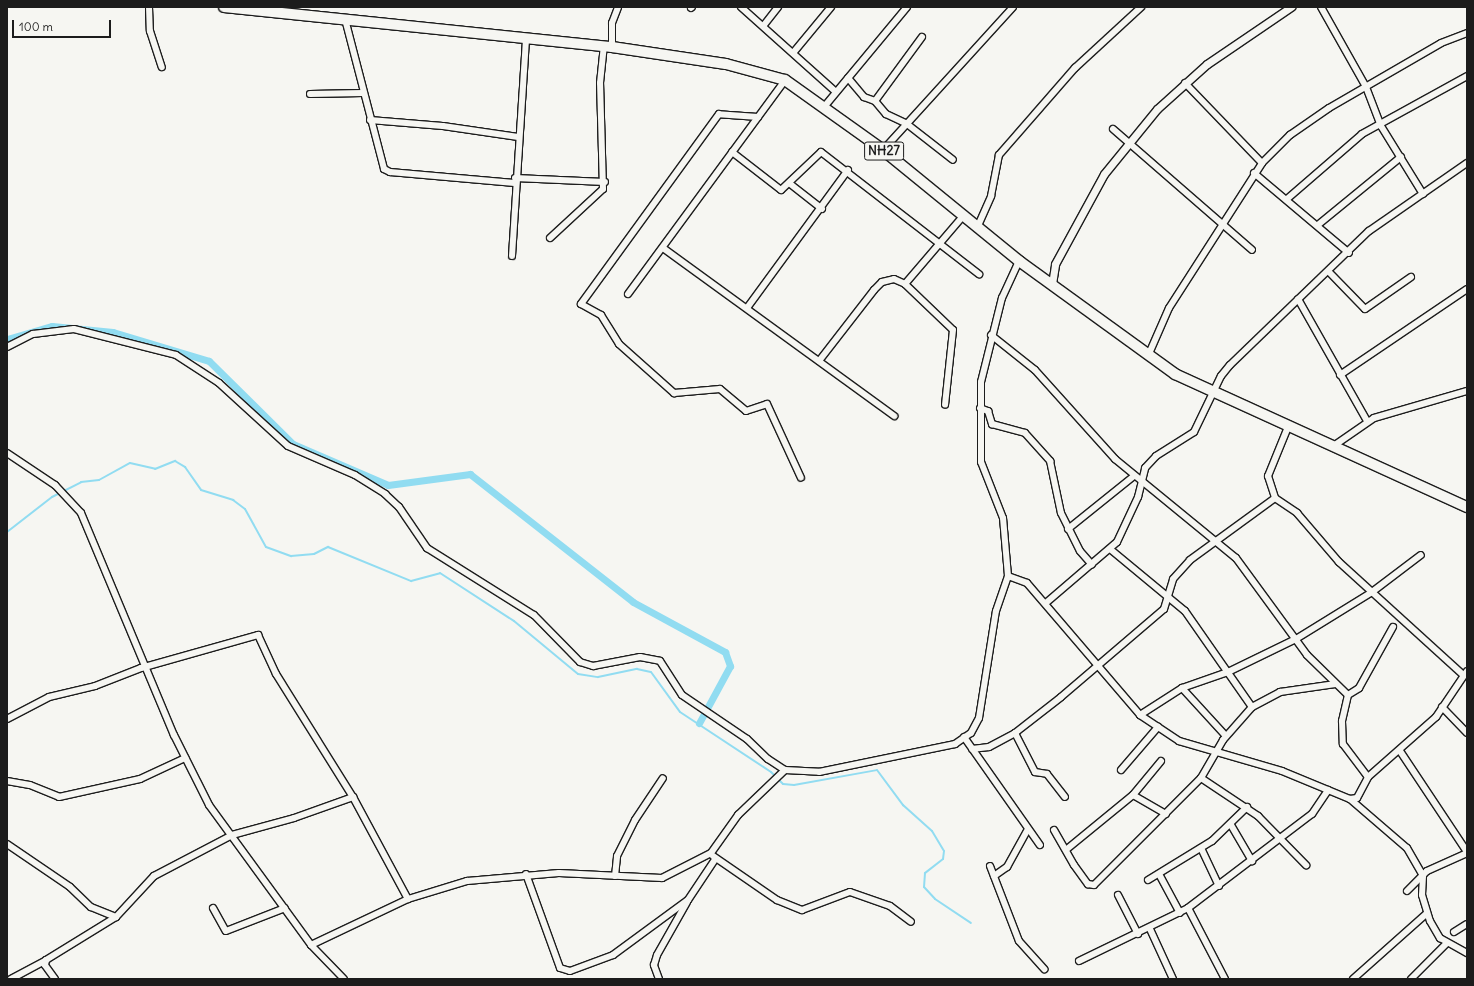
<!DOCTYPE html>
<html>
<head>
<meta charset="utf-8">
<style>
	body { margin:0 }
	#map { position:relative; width:1474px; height:986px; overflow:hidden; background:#f6f6f2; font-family:Delius,sans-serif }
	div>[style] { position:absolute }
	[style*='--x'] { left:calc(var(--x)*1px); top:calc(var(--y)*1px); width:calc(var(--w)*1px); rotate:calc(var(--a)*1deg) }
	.stream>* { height:2px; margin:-1px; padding:0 1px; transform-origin:1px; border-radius:1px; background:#91dcf1 }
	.canal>* { height:7px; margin:-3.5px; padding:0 3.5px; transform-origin:3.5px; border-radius:3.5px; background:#91dcf1 }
	.roads { filter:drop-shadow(1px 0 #1c1c1c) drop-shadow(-1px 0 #1c1c1c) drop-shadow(0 1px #1c1c1c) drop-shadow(0 -1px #1c1c1c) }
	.minor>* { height:6px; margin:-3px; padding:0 3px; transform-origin:3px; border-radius:3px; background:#f6f6f2 }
	.tertiary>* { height:7px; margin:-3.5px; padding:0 3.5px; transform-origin:3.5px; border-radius:3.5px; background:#f6f6f2 }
	.trunk>* { height:10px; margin:-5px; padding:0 5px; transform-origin:5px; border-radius:5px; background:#f6f6f2 }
	span { translate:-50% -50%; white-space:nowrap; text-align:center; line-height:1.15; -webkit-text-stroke:3px #f6f6f2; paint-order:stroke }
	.shield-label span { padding:1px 3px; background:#f6f6f2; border:1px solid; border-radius:3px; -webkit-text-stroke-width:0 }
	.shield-label { font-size:13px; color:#1c1c1c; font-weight:700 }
	.frame { position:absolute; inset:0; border:8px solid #1c1c1c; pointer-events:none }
	.scale { position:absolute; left:12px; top:20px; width:99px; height:18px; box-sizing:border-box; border:2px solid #1c1c1c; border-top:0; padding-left:5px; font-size:12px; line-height:14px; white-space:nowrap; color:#1c1c1c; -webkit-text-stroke:3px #f6f6f2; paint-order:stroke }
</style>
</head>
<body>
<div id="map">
	<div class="stream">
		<div style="--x:7;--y:532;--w:57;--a:-37.9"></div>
		<div style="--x:52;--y:497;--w:33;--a:-27"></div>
		<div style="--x:81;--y:482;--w:18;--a:-6"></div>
		<div style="--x:99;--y:480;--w:35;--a:-29"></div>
		<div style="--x:130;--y:463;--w:26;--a:13"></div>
		<div style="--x:155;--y:469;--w:22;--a:-22"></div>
		<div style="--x:175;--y:461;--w:12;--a:31"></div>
		<div style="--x:185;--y:467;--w:28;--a:55"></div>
		<div style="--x:201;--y:490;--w:34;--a:17"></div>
		<div style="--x:233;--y:500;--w:15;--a:37"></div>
		<div style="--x:245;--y:509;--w:43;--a:61.1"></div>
		<div style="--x:266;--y:547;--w:27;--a:20"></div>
		<div style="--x:291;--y:556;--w:23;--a:-5"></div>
		<div style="--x:314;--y:554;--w:16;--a:-27"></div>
		<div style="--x:328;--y:547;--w:90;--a:22.3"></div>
		<div style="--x:411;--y:581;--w:30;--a:-15"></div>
		<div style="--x:440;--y:573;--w:88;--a:33"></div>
		<div style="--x:514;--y:621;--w:83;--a:39.6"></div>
		<div style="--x:578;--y:674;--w:20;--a:9"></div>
		<div style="--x:598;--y:677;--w:40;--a:-12"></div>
		<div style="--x:637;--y:669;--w:14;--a:12"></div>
		<div style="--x:651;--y:672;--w:49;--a:54.1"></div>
		<div style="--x:680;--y:712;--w:109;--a:33.4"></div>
		<div style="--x:771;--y:772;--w:17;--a:45"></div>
		<div style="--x:783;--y:784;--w:11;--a:5"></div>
		<div style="--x:794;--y:785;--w:84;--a:-10.2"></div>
		<div style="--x:877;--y:770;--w:44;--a:53.4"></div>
		<div style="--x:903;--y:805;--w:39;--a:42"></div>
		<div style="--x:932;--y:831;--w:23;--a:59"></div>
		<div style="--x:944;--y:851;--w:8;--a:97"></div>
		<div style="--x:943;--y:859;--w:23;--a:142"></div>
		<div style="--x:925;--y:873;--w:14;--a:94"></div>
		<div style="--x:924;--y:887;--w:16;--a:47"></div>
		<div style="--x:935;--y:899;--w:43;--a:33.7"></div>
	</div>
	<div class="canal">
		<div style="--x:7;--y:339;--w:47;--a:-16.1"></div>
		<div style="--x:52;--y:326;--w:61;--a:5.6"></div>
		<div style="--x:113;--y:332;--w:100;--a:16.8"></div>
		<div style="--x:209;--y:361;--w:118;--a:44.7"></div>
		<div style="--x:293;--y:444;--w:103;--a:23.3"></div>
		<div style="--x:388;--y:485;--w:83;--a:-7.6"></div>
		<div style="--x:470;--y:474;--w:207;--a:38.1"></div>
		<div style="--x:633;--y:602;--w:105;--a:28.5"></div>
		<div style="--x:725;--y:652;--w:15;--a:70"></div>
		<div style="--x:730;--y:666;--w:65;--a:118.5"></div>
	</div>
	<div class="roads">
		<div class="minor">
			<div style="--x:149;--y:7;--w:24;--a:88"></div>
			<div style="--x:150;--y:31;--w:38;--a:72"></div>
			<div style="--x:741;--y:7;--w:127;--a:41.8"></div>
			<div style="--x:1321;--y:7;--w:92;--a:60.6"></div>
			<div style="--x:1366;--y:87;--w:42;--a:69"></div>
			<div style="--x:1381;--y:126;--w:80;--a:58.3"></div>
			<div style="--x:691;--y:8;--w:1;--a:-45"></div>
			<div style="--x:345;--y:19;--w:155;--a:75.4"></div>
			<div style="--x:384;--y:169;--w:7;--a:27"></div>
			<div style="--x:390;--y:172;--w:125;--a:5"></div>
			<div style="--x:764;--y:25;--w:23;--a:-52"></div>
			<div style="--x:922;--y:37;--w:79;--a:126.3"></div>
			<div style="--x:875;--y:101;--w:17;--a:50"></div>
			<div style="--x:886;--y:114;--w:23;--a:25"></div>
			<div style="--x:907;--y:124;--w:58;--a:38"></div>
			<div style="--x:612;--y:47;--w:24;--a:-90"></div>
			<div style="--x:612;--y:23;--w:17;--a:-69"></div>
			<div style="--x:793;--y:53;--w:60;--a:-50.4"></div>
			<div style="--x:848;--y:78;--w:25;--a:50"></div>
			<div style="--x:864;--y:97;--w:12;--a:20"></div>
			<div style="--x:1185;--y:83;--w:111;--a:46.1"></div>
			<div style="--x:310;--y:94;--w:53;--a:-1.1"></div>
			<div style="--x:824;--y:107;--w:130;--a:-50.3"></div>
			<div style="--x:758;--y:117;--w:39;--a:-176"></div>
			<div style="--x:719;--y:114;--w:235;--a:126"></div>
			<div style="--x:581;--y:304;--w:23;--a:29"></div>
			<div style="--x:601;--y:315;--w:34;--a:58"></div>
			<div style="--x:619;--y:344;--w:74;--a:41.7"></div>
			<div style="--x:674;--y:393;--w:46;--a:-5"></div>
			<div style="--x:720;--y:389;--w:34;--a:40"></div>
			<div style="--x:746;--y:411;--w:22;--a:-18"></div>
			<div style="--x:767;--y:404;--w:81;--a:65.3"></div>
			<div style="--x:370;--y:120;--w:73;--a:4.7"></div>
			<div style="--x:443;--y:126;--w:76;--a:8.3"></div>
			<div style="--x:1113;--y:129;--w:184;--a:41"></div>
			<div style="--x:883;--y:150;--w:193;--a:-47.7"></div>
			<div style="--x:732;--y:152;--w:62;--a:37.8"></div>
			<div style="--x:781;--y:190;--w:55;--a:-43.5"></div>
			<div style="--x:821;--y:152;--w:200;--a:37.7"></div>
			<div style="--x:1254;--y:173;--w:124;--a:40.1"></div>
			<div style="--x:515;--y:178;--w:90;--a:2.5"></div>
			<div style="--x:789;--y:183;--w:42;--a:38.2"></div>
			<div style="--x:1287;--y:199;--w:99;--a:-40.9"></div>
			<div style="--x:1362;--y:134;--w:120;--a:-28.9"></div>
			<div style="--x:1319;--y:224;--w:106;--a:-39.3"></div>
			<div style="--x:977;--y:228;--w:35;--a:-66"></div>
			<div style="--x:991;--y:196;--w:42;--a:-79"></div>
			<div style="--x:999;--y:155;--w:116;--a:-48.9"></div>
			<div style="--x:1075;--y:68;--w:90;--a:-42.7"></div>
			<div style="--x:550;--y:238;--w:72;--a:-42.8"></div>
			<div style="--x:603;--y:189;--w:106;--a:-91.6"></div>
			<div style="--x:600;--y:83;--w:37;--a:-84"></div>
			<div style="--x:663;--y:248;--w:286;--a:36"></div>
			<div style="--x:512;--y:256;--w:218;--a:-86.3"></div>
			<div style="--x:1330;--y:273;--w:50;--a:45.8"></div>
			<div style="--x:1365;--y:309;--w:56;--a:-34.8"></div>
			<div style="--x:905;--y:284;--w:89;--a:-49.5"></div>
			<div style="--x:628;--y:294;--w:265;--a:-53.7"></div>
			<div style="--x:1298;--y:299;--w:140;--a:60.5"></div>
			<div style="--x:747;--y:308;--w:171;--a:-53.8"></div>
			<div style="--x:991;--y:335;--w:56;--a:38.5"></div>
			<div style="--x:1035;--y:370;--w:120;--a:48"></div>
			<div style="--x:1115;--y:459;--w:156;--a:39.3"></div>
			<div style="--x:1236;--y:558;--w:120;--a:53.8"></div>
			<div style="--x:1307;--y:655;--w:57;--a:44.3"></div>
			<div style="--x:7;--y:347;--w:29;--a:-27"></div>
			<div style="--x:33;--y:334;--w:41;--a:-7"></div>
			<div style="--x:74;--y:329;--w:105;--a:14.3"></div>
			<div style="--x:176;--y:355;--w:51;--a:33.1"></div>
			<div style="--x:219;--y:383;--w:93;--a:42.4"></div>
			<div style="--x:288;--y:446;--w:73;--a:23.4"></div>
			<div style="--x:355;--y:475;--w:36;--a:32"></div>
			<div style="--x:385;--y:494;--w:19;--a:43"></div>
			<div style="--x:399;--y:507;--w:50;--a:55.7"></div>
			<div style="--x:427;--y:548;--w:126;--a:32.1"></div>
			<div style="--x:534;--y:615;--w:66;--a:45.6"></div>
			<div style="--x:580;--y:662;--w:14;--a:17"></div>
			<div style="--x:593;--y:666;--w:48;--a:-10.8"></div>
			<div style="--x:640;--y:657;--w:20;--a:11"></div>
			<div style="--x:660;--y:661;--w:40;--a:57.1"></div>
			<div style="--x:682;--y:695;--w:78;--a:34.1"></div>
			<div style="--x:747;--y:739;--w:29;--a:44"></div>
			<div style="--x:768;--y:759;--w:20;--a:33"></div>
			<div style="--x:785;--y:770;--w:34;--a:3"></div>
			<div style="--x:819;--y:772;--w:139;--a:-11.6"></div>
			<div style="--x:955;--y:744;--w:19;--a:-35"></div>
			<div style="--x:971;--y:733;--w:17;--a:-62"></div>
			<div style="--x:979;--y:718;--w:108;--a:-81"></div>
			<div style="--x:996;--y:611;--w:37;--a:-71"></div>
			<div style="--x:1008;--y:576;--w:58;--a:-94.9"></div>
			<div style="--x:1003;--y:518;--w:60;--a:-111.4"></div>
			<div style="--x:981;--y:462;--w:80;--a:-90"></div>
			<div style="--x:981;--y:382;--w:87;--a:-76"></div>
			<div style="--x:1002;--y:298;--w:41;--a:-65.3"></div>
			<div style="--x:1148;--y:356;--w:52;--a:-66.4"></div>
			<div style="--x:1169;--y:308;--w:172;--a:-57.3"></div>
			<div style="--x:1262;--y:163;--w:40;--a:-45"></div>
			<div style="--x:1290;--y:135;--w:47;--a:-34.7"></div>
			<div style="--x:1329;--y:108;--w:129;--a:-30.1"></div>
			<div style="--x:1441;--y:43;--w:28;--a:-21"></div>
			<div style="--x:819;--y:361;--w:90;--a:-52.2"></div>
			<div style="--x:874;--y:290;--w:11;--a:-45"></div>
			<div style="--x:882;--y:282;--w:12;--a:-14"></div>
			<div style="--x:894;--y:279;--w:12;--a:24"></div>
			<div style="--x:905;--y:284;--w:66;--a:43.8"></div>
			<div style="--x:953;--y:330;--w:75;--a:96.1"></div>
			<div style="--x:1340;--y:375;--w:153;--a:-34.1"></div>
			<div style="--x:980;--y:408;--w:9;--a:21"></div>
			<div style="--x:988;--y:411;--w:14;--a:73"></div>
			<div style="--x:992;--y:424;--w:34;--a:15"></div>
			<div style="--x:1025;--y:433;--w:38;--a:48"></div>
			<div style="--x:1050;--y:461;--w:53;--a:78.1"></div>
			<div style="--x:1061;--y:513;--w:42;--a:63.4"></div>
			<div style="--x:1080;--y:551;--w:18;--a:49"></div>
			<div style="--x:1288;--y:427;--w:53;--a:112.2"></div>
			<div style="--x:1268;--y:476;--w:23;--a:72"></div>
			<div style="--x:1275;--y:498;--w:27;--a:34"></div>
			<div style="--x:1297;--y:513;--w:65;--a:49.4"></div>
			<div style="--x:1339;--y:562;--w:168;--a:42.3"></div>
			<div style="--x:1332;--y:447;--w:51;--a:-34.6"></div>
			<div style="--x:1374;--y:418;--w:97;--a:-16.2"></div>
			<div style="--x:7;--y:453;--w:58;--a:33.7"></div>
			<div style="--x:55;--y:485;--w:38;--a:47"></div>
			<div style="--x:81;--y:513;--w:241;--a:67.3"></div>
			<div style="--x:174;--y:735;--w:78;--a:63.4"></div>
			<div style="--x:209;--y:805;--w:173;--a:53.9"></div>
			<div style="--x:311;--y:945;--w:47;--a:45.9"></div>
			<div style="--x:1068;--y:529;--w:85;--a:-38.8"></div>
			<div style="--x:1110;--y:549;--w:97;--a:39.6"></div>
			<div style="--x:1185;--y:611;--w:117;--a:55.1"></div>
			<div style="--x:1008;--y:576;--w:20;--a:20"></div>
			<div style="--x:1027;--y:583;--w:174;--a:49.4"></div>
			<div style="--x:1140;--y:715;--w:47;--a:33.7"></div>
			<div style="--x:1179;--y:741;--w:107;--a:16.2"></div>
			<div style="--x:1282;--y:771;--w:74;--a:22.4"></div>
			<div style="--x:1350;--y:799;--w:7;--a:-8"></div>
			<div style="--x:1357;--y:798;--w:24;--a:-62"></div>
			<div style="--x:1368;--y:777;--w:91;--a:-41.4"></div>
			<div style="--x:1436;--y:717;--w:55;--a:-56"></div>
			<div style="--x:1047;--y:602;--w:92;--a:-40.6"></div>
			<div style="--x:1117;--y:542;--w:50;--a:-65"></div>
			<div style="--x:1138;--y:497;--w:30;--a:-76"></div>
			<div style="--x:1145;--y:468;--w:16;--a:-47"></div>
			<div style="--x:1156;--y:456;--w:45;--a:-32.3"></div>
			<div style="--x:1194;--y:432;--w:62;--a:-64.3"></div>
			<div style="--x:1221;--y:376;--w:14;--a:-51"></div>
			<div style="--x:1230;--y:365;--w:193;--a:-44"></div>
			<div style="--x:1369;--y:231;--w:119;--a:-34.8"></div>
			<div style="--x:1182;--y:688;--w:65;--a:47.5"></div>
			<div style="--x:1348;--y:695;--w:27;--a:103"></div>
			<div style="--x:1342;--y:721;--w:23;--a:88"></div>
			<div style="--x:1343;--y:744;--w:41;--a:52.9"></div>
			<div style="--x:1348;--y:695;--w:13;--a:-32"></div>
			<div style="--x:1359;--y:688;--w:70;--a:-60.9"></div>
			<div style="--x:1442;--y:707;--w:36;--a:46"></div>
			<div style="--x:1140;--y:715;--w:50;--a:-32.7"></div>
			<div style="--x:1182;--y:688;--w:49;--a:-19.2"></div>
			<div style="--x:1228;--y:672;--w:76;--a:-25.9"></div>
			<div style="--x:1296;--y:639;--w:89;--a:-31.7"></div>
			<div style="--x:1372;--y:592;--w:61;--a:-37.1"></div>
			<div style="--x:7;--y:719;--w:47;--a:-27.6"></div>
			<div style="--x:49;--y:697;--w:47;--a:-13.4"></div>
			<div style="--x:95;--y:686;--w:49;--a:-21.4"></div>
			<div style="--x:141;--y:668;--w:122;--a:-15.8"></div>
			<div style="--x:258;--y:635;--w:43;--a:65.2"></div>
			<div style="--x:276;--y:674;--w:145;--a:58"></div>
			<div style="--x:353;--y:797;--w:116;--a:61.7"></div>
			<div style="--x:1015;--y:733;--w:44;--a:62.9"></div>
			<div style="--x:1035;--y:772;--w:12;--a:9"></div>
			<div style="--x:1047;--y:774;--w:29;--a:52"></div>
			<div style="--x:964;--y:737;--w:132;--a:54.9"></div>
			<div style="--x:972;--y:749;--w:17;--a:-7"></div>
			<div style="--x:989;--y:747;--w:30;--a:-28"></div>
			<div style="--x:1015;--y:733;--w:58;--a:-38"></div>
			<div style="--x:1061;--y:697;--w:135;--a:-40.5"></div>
			<div style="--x:1164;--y:609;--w:31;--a:-73"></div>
			<div style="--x:1173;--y:579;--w:25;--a:-48"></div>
			<div style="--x:1190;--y:560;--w:105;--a:-36.1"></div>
			<div style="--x:1400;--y:751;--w:121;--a:56.4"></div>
			<div style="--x:1121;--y:770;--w:57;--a:-49.3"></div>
			<div style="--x:1201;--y:778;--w:69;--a:33.7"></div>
			<div style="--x:1258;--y:816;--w:69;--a:45.6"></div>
			<div style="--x:7;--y:781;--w:23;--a:10"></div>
			<div style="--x:30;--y:785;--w:31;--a:22"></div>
			<div style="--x:59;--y:797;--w:83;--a:-12.5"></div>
			<div style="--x:140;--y:779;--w:50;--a:-25"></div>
			<div style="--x:1133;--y:795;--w:38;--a:30"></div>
			<div style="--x:1350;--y:799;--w:75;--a:40.7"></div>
			<div style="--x:1407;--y:848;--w:32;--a:60"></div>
			<div style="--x:1423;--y:876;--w:19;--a:93"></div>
			<div style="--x:1422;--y:895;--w:27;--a:73"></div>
			<div style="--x:1430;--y:921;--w:20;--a:60"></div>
			<div style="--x:1440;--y:938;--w:31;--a:29"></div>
			<div style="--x:1231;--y:825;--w:42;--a:59.7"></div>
			<div style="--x:1054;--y:830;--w:40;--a:60.3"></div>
			<div style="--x:1074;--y:865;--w:24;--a:54"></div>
			<div style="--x:1088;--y:884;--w:6;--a:9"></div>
			<div style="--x:1094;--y:885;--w:151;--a:-45"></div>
			<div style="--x:1201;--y:778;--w:44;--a:-59.9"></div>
			<div style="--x:1223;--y:740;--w:44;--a:-48.7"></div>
			<div style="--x:1252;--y:707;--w:32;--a:-28"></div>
			<div style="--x:1280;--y:692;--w:56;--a:-8.3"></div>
			<div style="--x:7;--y:844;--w:76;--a:34.3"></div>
			<div style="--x:70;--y:887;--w:29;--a:44"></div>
			<div style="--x:91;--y:907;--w:27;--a:22"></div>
			<div style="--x:1201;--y:848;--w:42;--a:64.7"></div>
			<div style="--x:1067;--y:849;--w:85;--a:-39.3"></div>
			<div style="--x:1133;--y:795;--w:44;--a:-50.5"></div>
			<div style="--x:713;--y:856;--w:78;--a:34.5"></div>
			<div style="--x:777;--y:900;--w:27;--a:22"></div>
			<div style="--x:802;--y:910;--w:51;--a:-20.6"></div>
			<div style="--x:850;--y:892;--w:42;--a:19.3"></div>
			<div style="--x:890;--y:906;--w:26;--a:37"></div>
			<div style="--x:990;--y:866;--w:80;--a:68.9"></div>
			<div style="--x:1019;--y:941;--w:38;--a:48"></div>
			<div style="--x:526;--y:874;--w:100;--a:70.1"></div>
			<div style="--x:560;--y:968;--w:10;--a:17"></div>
			<div style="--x:570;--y:971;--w:46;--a:-20.4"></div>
			<div style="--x:613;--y:955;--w:93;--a:-36.3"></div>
			<div style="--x:688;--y:900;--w:50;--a:-56.3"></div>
			<div style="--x:1159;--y:874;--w:44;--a:61.7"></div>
			<div style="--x:615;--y:876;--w:20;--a:-84"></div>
			<div style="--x:617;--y:856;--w:40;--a:-63.4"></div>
			<div style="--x:635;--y:820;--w:50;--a:-56.3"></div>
			<div style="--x:994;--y:876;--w:16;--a:-35"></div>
			<div style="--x:1007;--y:867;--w:43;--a:-61.1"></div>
			<div style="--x:1148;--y:880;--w:75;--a:-31.4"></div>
			<div style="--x:1212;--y:841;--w:49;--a:-44.2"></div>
			<div style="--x:1407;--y:891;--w:28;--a:-45"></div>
			<div style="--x:1427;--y:871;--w:44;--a:-24.2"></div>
			<div style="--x:1118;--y:895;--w:44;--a:62.9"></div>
			<div style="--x:213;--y:908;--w:26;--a:61"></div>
			<div style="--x:226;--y:931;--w:63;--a:-21.3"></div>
			<div style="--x:1188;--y:908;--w:80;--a:62.5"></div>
			<div style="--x:1150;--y:929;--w:55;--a:65.3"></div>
			<div style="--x:1454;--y:932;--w:15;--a:-32"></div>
			<div style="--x:311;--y:945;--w:107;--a:-25.4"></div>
			<div style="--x:408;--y:899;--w:62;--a:-17"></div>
			<div style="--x:467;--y:881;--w:92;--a:-5"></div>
			<div style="--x:559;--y:873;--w:103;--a:2.8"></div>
			<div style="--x:662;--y:878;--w:55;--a:-27"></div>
			<div style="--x:711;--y:853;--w:47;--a:-54.6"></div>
			<div style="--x:738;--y:815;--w:65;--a:-43.8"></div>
			<div style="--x:1079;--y:961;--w:121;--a:-25.9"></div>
			<div style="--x:1188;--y:908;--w:156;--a:-37.2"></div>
			<div style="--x:1312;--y:814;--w:29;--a:-56"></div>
			<div style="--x:11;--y:979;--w:40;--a:-28"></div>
			<div style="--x:55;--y:979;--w:17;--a:-126"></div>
			<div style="--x:45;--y:965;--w:5;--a:-79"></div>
			<div style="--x:46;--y:960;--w:82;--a:-31.6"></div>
			<div style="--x:116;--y:917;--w:56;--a:-47.2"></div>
			<div style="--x:154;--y:876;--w:88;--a:-27.7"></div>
			<div style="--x:232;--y:835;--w:64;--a:-15.3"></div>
			<div style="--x:294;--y:818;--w:63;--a:-19.6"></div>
			<div style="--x:659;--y:979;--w:15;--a:-110"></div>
			<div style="--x:654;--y:965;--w:10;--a:-73"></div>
			<div style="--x:657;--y:955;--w:61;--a:-60.5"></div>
			<div style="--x:1353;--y:979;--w:99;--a:-41.7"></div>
			<div style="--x:1411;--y:979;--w:51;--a:-45"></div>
		</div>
		<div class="tertiary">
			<div style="--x:1052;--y:284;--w:20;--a:-81"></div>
			<div style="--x:1055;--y:264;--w:102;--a:-61.4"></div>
			<div style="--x:1104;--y:174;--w:84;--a:-50.8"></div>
			<div style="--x:1157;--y:109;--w:67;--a:-42"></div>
			<div style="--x:1207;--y:64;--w:102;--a:-34.2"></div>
		</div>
		<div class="trunk">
			<div style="--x:224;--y:7;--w:390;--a:5.9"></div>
			<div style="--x:612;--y:47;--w:115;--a:8.5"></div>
			<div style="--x:726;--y:64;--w:61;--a:15.2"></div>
			<div style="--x:785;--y:80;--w:120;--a:35.5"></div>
			<div style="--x:883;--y:150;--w:176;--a:39.2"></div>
			<div style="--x:1019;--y:261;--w:193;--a:35.9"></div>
			<div style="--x:1175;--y:374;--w:321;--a:24.5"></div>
		</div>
	</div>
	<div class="shield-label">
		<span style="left:884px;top:151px">NH27</span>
	</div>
	<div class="frame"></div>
	<div class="scale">100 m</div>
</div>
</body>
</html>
